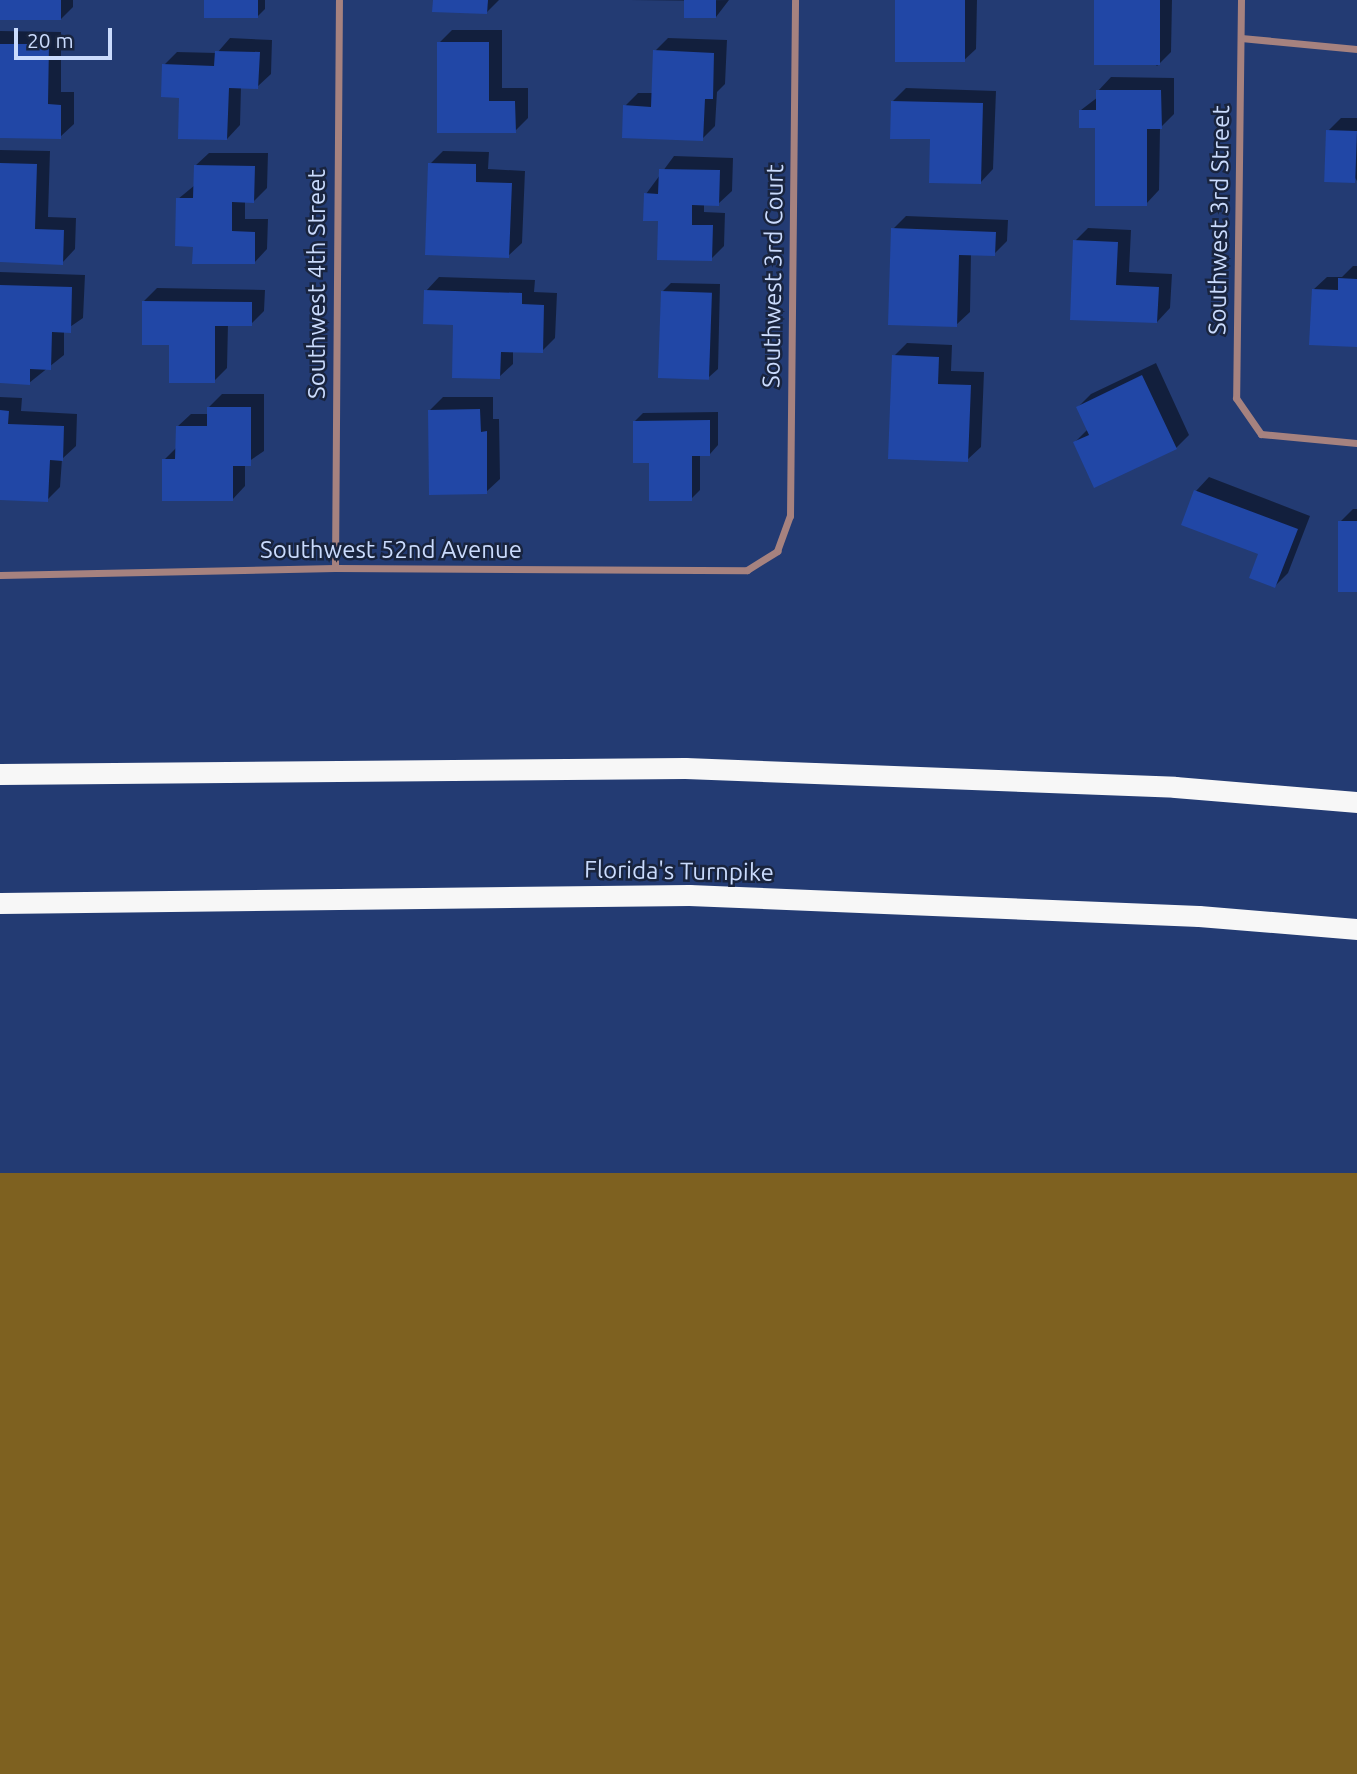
<!DOCTYPE html>
<html>
<head>
<meta charset="utf-8">
<style>
	body { margin:0 }
	#map { position:relative; width:1357px; height:1774px; overflow:hidden; background:#233b73; font-family:Ubuntu,sans-serif }
	div>[style] { position:absolute }
	[style*='--x'] { left:calc(var(--x)*1px); top:calc(var(--y)*1px); width:calc(var(--w)*1px); rotate:calc(var(--a)*1deg) }
	.green>* { inset:0; background:#7e6120; transform-origin:0 0 }
	.shadow>* { inset:0; background:#0007 }
	.building>* { inset:0; background:#2147a6; transform-origin:0 0 }
	.street>* { height:7px; margin:-3.5px; padding:0 3.5px; transform-origin:3.5px; border-radius:3.5px; background:#a6827f }
	.highway>* { height:21px; margin:-10.5px; padding:0 10.5px; transform-origin:10.5px; border-radius:10.5px; background:#f7f7f7 }
	span { translate:-50% -50%; white-space:nowrap; text-align:center; line-height:1.15; -webkit-text-stroke:5px #19243e; paint-order:stroke }
	.street-label { font-size:24px; color:#cadbfd }
	.scale { position:absolute; left:14px; top:28px; width:98px; height:32px; box-sizing:border-box; border:4px solid #cadbfd; border-top:0; padding-left:9px; font-size:21px; line-height:24px; white-space:nowrap; color:#cadbfd; -webkit-text-stroke:5px #19243e; paint-order:stroke }
</style>
</head>
<body>
<div id="map">
	<div class="green">
		<div style="left:1357px;top:1173px;width:601px;height:1357px;rotate:90deg"></div>
	</div>
	<div class="shadow">
		<div style="clip-path:polygon(0 0,73px 0,73px 7px,60px 20px,0 18px)"></div>
		<div style="clip-path:polygon(206px 0,265px 0,265px 9px,256px 18px)"></div>
		<div style="clip-path:polygon(434px 0,499px 0,487px 12px)"></div>
		<div style="clip-path:polygon(729px 0,716px 17px,685px 1px,629px 1px)"></div>
		<div style="clip-path:polygon(897px 0,977px 0,976px 49px,962px 62px)"></div>
		<div style="clip-path:polygon(1095px 0,1172px 0,1171px 52px,1157px 66px)"></div>
		<div style="clip-path:polygon(452px 30px,502px 30px,502px 88px,528px 88px,528px 118px,515px 131px,439px 43px)"></div>
		<div style="clip-path:polygon(0 31px,61px 32px,61px 92px,74px 92px,74px 124px,60px 137px,0 137px)"></div>
		<div style="clip-path:polygon(230px 38px,272px 40px,271px 74px,257px 87px,241px 87px,240px 125px,227px 139px,181px 96px,164px 65px,177px 52px,217px 53px)"></div>
		<div style="clip-path:polygon(668px 38px,727px 40px,725px 84px,717px 92px,715px 126px,702px 139px,625px 106px,638px 93px,653px 93px,655px 51px)"></div>
		<div style="clip-path:polygon(1111px 77px,1174px 78px,1174px 114px,1160px 128px,1159px 190px,1146px 204px,1097px 126px,1081px 110px,1098px 97px,1098px 91px)"></div>
		<div style="clip-path:polygon(906px 88px,996px 91px,993px 169px,980px 183px,893px 101px)"></div>
		<div style="clip-path:polygon(1341px 118px,1357px 118px,1357px 181px,1328px 131px)"></div>
		<div style="clip-path:polygon(0 150px,50px 151px,48px 217px,76px 218px,75px 249px,62px 263px,0 261px)"></div>
		<div style="clip-path:polygon(443px 151px,489px 152px,488px 169px,525px 171px,522px 243px,508px 256px,430px 164px)"></div>
		<div style="clip-path:polygon(209px 153px,268px 153px,267px 188px,254px 201px,245px 201px,245px 219px,268px 219px,267px 249px,254px 263px,195px 245px,178px 199px,195px 185px,195px 166px)"></div>
		<div style="clip-path:polygon(674px 156px,733px 158px,732px 191px,718px 204px,704px 204px,704px 212px,725px 213px,724px 246px,711px 259px,660px 220px,646px 194px)"></div>
		<div style="clip-path:polygon(906px 216px,1008px 220px,1007px 241px,994px 254px,971px 253px,970px 312px,956px 325px,893px 229px)"></div>
		<div style="clip-path:polygon(1088px 228px,1131px 230px,1129px 272px,1172px 274px,1170px 308px,1157px 322px,1072px 319px,1075px 241px)"></div>
		<div style="clip-path:polygon(1353px 266px,1357px 266px,1357px 345px,1313px 290px,1327px 277px,1342px 277px)"></div>
		<div style="clip-path:polygon(0 272px,85px 275px,83px 318px,64px 331px,64px 355px,29px 383px,0 382px)"></div>
		<div style="clip-path:polygon(439px 277px,535px 280px,534px 292px,557px 293px,555px 338px,542px 351px,513px 350px,513px 364px,499px 377px,426px 291px)"></div>
		<div style="clip-path:polygon(671px 283px,720px 284px,718px 369px,709px 377px,662px 292px)"></div>
		<div style="clip-path:polygon(157px 288px,265px 290px,264px 311px,251px 324px,228px 324px,227px 368px,214px 381px,144px 301px)"></div>
		<div style="clip-path:polygon(907px 343px,952px 345px,951px 371px,984px 372px,981px 447px,967px 460px,894px 356px)"></div>
		<div style="clip-path:polygon(1156px 363px,1189px 435px,1176px 448px,1075px 442px,1088px 429px,1078px 407px,1091px 394px)"></div>
		<div style="clip-path:polygon(222px 394px,264px 394px,264px 451px,245px 464px,245px 486px,232px 500px,164px 460px,177px 447px,177px 427px,191px 414px,209px 414px,209px 407px)"></div>
		<div style="clip-path:polygon(0 397px,22px 398px,21px 411px,77px 414px,76px 446px,62px 459px,60px 487px,47px 500px,0 498px)"></div>
		<div style="clip-path:polygon(443px 397px,493px 397px,493px 419px,499px 419px,500px 479px,486px 492px,430px 410px)"></div>
		<div style="clip-path:polygon(718px 412px,718px 445px,710px 454px,700px 454px,700px 490px,691px 499px,651px 461px,635px 421px,643px 413px)"></div>
		<div style="clip-path:polygon(1209px 477px,1310px 516px,1288px 573px,1275px 586px,1260px 553px,1196px 491px)"></div>
		<div style="clip-path:polygon(1353px 509px,1357px 509px,1357px 591px,1340px 522px)"></div>
	</div>
	<div class="building">
		<div style="left:0;top:0;width:61px;height:20px"></div>
		<div style="left:204px;top:0;width:54px;height:18px"></div>
		<div style="clip-path:polygon(433px 0,488px 0,487px 14px,432px 12px)"></div>
		<div style="left:684px;top:0;width:32px;height:18px"></div>
		<div style="left:895px;top:0;width:70px;height:62px"></div>
		<div style="left:1094px;top:0;width:66px;height:65px"></div>
		<div style="clip-path:polygon(437px 42px,489px 42px,489px 101px,515px 101px,516px 133px,437px 133px)"></div>
		<div style="clip-path:polygon(0 44px,49px 44px,48px 104px,61px 105px,61px 139px,0 138px)"></div>
		<div style="clip-path:polygon(653px 50px,714px 53px,713px 99px,705px 99px,703px 141px,622px 138px,623px 105px,651px 107px)"></div>
		<div style="clip-path:polygon(215px 51px,260px 52px,258px 89px,229px 88px,227px 140px,178px 139px,179px 98px,161px 97px,162px 64px,214px 66px)"></div>
		<div style="clip-path:polygon(1096px 90px,1161px 90px,1162px 129px,1147px 129px,1147px 206px,1095px 206px,1095px 128px,1079px 128px,1079px 110px,1096px 110px)"></div>
		<div style="clip-path:polygon(891px 101px,983px 103px,981px 184px,929px 183px,930px 139px,890px 139px)"></div>
		<div style="left:1326px;top:130px;width:31px;height:52px;rotate:2deg"></div>
		<div style="clip-path:polygon(0 163px,37px 164px,35px 229px,64px 230px,63px 265px,0 262px)"></div>
		<div style="clip-path:polygon(428px 163px,476px 164px,476px 182px,512px 183px,509px 258px,425px 255px)"></div>
		<div style="clip-path:polygon(194px 165px,255px 166px,254px 203px,232px 202px,232px 231px,255px 232px,255px 264px,192px 264px,193px 247px,175px 246px,176px 198px,193px 198px)"></div>
		<div style="clip-path:polygon(659px 169px,720px 170px,719px 206px,692px 205px,692px 225px,713px 225px,712px 261px,657px 260px,658px 221px,643px 221px,644px 193px,658px 194px)"></div>
		<div style="clip-path:polygon(891px 228px,996px 232px,995px 256px,959px 255px,957px 327px,888px 325px)"></div>
		<div style="clip-path:polygon(1073px 240px,1118px 242px,1116px 285px,1159px 287px,1157px 323px,1070px 320px)"></div>
		<div style="clip-path:polygon(1338px 278px,1357px 279px,1357px 347px,1309px 345px,1312px 289px,1338px 290px)"></div>
		<div style="clip-path:polygon(0 285px,72px 287px,71px 333px,52px 332px,51px 370px,30px 369px,30px 385px,0 383px)"></div>
		<div style="clip-path:polygon(424px 290px,522px 293px,522px 304px,544px 305px,543px 353px,501px 352px,500px 379px,452px 378px,453px 325px,423px 324px)"></div>
		<div style="left:661px;top:291px;width:51px;height:87px;rotate:2deg"></div>
		<div style="clip-path:polygon(142px 301px,252px 302px,252px 326px,215px 326px,215px 383px,169px 383px,169px 345px,142px 345px)"></div>
		<div style="clip-path:polygon(892px 355px,939px 357px,938px 384px,971px 385px,968px 462px,888px 459px)"></div>
		<div style="clip-path:polygon(1142px 375px,1177px 449px,1094px 488px,1073px 442px,1089px 435px,1076px 407px)"></div>
		<div style="clip-path:polygon(207px 407px,251px 407px,251px 466px,233px 466px,233px 501px,162px 501px,162px 459px,175px 459px,176px 426px,207px 426px)"></div>
		<div style="clip-path:polygon(480px 409px,481px 432px,487px 431px,487px 494px,429px 495px,428px 410px)"></div>
		<div style="clip-path:polygon(0 410px,9px 411px,8px 424px,64px 426px,63px 461px,50px 460px,48px 502px,0 500px)"></div>
		<div style="clip-path:polygon(710px 420px,710px 456px,692px 456px,692px 501px,649px 501px,649px 463px,633px 463px,633px 421px)"></div>
		<div style="clip-path:polygon(1194px 490px,1298px 529px,1275px 588px,1249px 578px,1258px 554px,1181px 525px)"></div>
		<div style="left:1338px;top:521px;width:19px;height:71px"></div>
	</div>
	<div class="street">
		<div style="--x:1241;--y:0;--w:398;--a:90.7"></div>
		<div style="--x:1236;--y:398;--w:44;--a:55.2"></div>
		<div style="--x:1261;--y:434;--w:96;--a:5.4"></div>
		<div style="--x:1241;--y:38;--w:117;--a:5.4"></div>
		<div style="--x:335;--y:568;--w:568;--a:-89.6"></div>
		<div style="--x:0;--y:575;--w:335;--a:-1.2"></div>
		<div style="--x:335;--y:568;--w:412;--a:0.3"></div>
		<div style="--x:747;--y:570;--w:36;--a:-32"></div>
		<div style="--x:777;--y:551;--w:37;--a:-70"></div>
		<div style="--x:790;--y:516;--w:516;--a:-89.44"></div>
	</div>
	<div class="highway">
		<div style="--x:0;--y:774;--w:685;--a:-0.5"></div>
		<div style="--x:685;--y:768;--w:490;--a:2.2"></div>
		<div style="--x:1175;--y:787;--w:183;--a:4.7"></div>
		<div style="--x:0;--y:903;--w:689;--a:-0.67"></div>
		<div style="--x:689;--y:895;--w:510;--a:2.36"></div>
		<div style="--x:1199;--y:916;--w:159;--a:4.7"></div>
	</div>
	<div class="street-label">
		<span style="left:1219px;top:220px;rotate:-89deg">Southwest 3rd Street</span>
		<span style="left:773px;top:276px;rotate:-89deg">Southwest 3rd Court</span>
		<span style="left:317px;top:284px;rotate:-90deg">Southwest 4th Street</span>
		<span style="left:391px;top:550px">Southwest 52nd Avenue</span>
		<span style="left:679px;top:871px;rotate:1deg">Florida's Turnpike</span>
	</div>
	<div class="scale">20 m</div>
</div>
</body>
</html>
